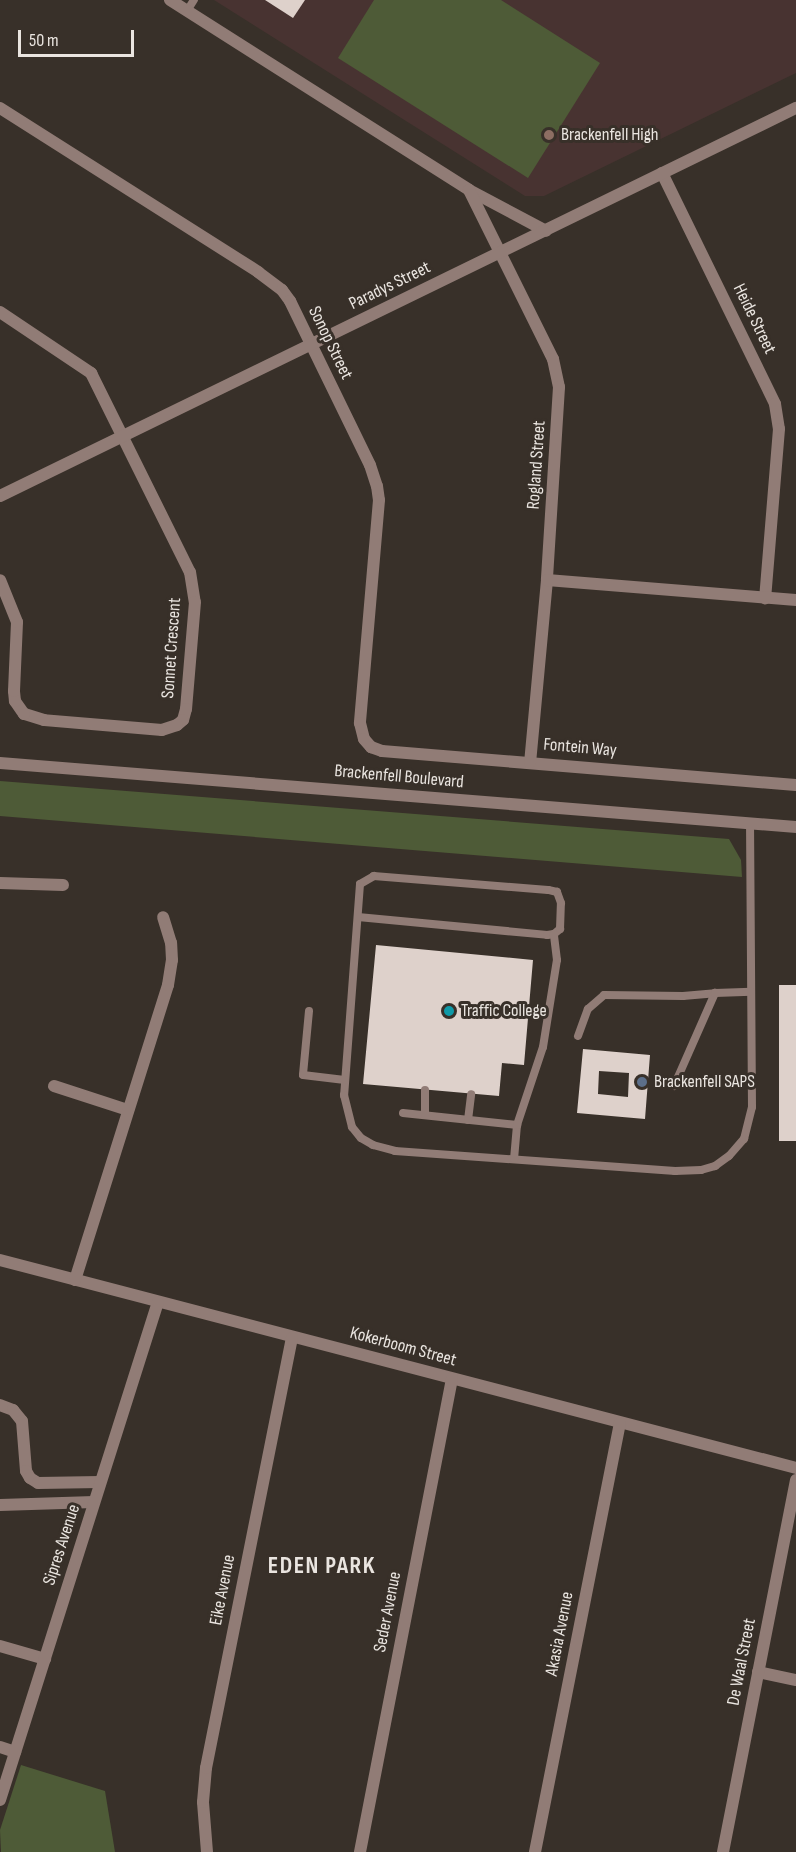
<!DOCTYPE html>
<html>
<head>
<meta charset="utf-8">
<style>
	body { margin:0 }
	#map { position:relative; width:796px; height:1852px; overflow:hidden; background:#383029; font-family:"Sofia Sans Condensed",sans-serif }
	div>[style] { position:absolute }
	[style*='--x'] { left:calc(var(--x)*1px); top:calc(var(--y)*1px); width:calc(var(--w)*1px); rotate:calc(var(--a)*1deg) }
	.education>* { inset:0; background:#483331 }
	.green>* { inset:0; background:#4e5b37 }
	.building>* { inset:0; background:#ded1cb; transform-origin:0 0 }
	.service>* { height:8px; margin:-4px; padding:0 4px; transform-origin:4px; border-radius:4px; background:#917c76 }
	.minor>* { height:12px; margin:-6px; padding:0 6px; transform-origin:6px; border-radius:6px; background:#917c76 }
	.tertiary>* { height:12px; margin:-6px; padding:0 6px; transform-origin:6px; border-radius:6px; background:#917c76 }
	.dots>* { width:16px; height:16px; translate:-50% -50%; box-sizing:border-box; border:3px solid #383029; border-radius:50% }
	span { translate:-50% -50%; white-space:nowrap; text-align:center; line-height:1.15; -webkit-text-stroke:6px #383029; paint-order:stroke }
	.poi-label { font-size:18px; color:#eae5e0 }
	.left { translate:0 -50%; text-align:left }
	.street-label { font-size:18px; color:#eae5e0 }
	.district-label { font-size:24px; color:#eae5e0; font-weight:700; letter-spacing:1.5px }
	.scale { position:absolute; left:18px; top:30px; width:116px; height:27px; box-sizing:border-box; border:3px solid #eae5e0; border-top:0; padding-left:8px; font-size:18px; line-height:21px; white-space:nowrap; color:#eae5e0; -webkit-text-stroke:4px #383029; paint-order:stroke }
</style>
</head>
<body>
<div id="map">
	<div class="education">
		<div style="clip-path:polygon(214px 0,796px 0,796px 73px,544px 196px,525px 196px)"></div>
	</div>
	<div class="green">
		<div style="clip-path:polygon(374px 0,501px 0,600px 63px,528px 178px,338px 58px)"></div>
		<div style="clip-path:polygon(0 781px,729px 839px,741px 860px,742px 877px,0 816px)"></div>
		<div style="clip-path:polygon(21px 1765px,105px 1791px,115px 1852px,1px 1852px,0 1830px)"></div>
	</div>
	<div class="building">
		<div style="clip-path:polygon(265px 0,305px 0,293px 18px)"></div>
		<div style="clip-path:polygon(376px 945px,533px 960px,524px 1065px,502px 1063px,499px 1096px,363px 1084px)"></div>
		<div style="left:796px;top:985px;width:156px;height:17px;rotate:90deg"></div>
		<div style="clip-path:polygon(evenodd,583px 1049px,650px 1055px,645px 1119px,577px 1113px,583px 1049px,599px 1071px,629px 1073px,628px 1097px,598px 1094px,599px 1071px)"></div>
	</div>
	<div class="service">
		<div style="--x:187;--y:11;--w:13;--a:-58"></div>
		<div style="--x:358;--y:917;--w:190;--a:5.4"></div>
		<div style="--x:547;--y:935;--w:7;--a:-8"></div>
		<div style="--x:554;--y:934;--w:8;--a:-40"></div>
		<div style="--x:560;--y:929;--w:26;--a:-88"></div>
		<div style="--x:561;--y:903;--w:12;--a:-110"></div>
		<div style="--x:557;--y:892;--w:9;--a:-167"></div>
		<div style="--x:548;--y:890;--w:175;--a:-175.4"></div>
		<div style="--x:374;--y:876;--w:16;--a:150"></div>
		<div style="--x:360;--y:884;--w:212;--a:94.3"></div>
		<div style="--x:344;--y:1095;--w:33;--a:76"></div>
		<div style="--x:352;--y:1127;--w:14;--a:51"></div>
		<div style="--x:361;--y:1138;--w:14;--a:30"></div>
		<div style="--x:373;--y:1145;--w:23;--a:15"></div>
		<div style="--x:395;--y:1151;--w:281;--a:4.1"></div>
		<div style="--x:675;--y:1171;--w:26;--a:-2"></div>
		<div style="--x:701;--y:1170;--w:15;--a:-16"></div>
		<div style="--x:715;--y:1166;--w:17;--a:-36"></div>
		<div style="--x:729;--y:1156;--w:23;--a:-49"></div>
		<div style="--x:744;--y:1139;--w:33;--a:-76"></div>
		<div style="--x:752;--y:1107;--w:284;--a:-90.4"></div>
		<div style="--x:309;--y:1011;--w:64;--a:95.4"></div>
		<div style="--x:303;--y:1075;--w:42;--a:6.8"></div>
		<div style="--x:578;--y:1036;--w:29;--a:-70"></div>
		<div style="--x:588;--y:1009;--w:21;--a:-41"></div>
		<div style="--x:604;--y:995;--w:79;--a:0.7"></div>
		<div style="--x:683;--y:996;--w:32;--a:-5"></div>
		<div style="--x:674;--y:1086;--w:102;--a:-66.2"></div>
		<div style="--x:715;--y:993;--w:36;--a:-2"></div>
		<div style="--x:403;--y:1113;--w:115;--a:6"></div>
		<div style="--x:517;--y:1125;--w:34;--a:95"></div>
		<div style="--x:425;--y:1115;--w:25;--a:-90"></div>
		<div style="--x:468;--y:1120;--w:26;--a:-83"></div>
		<div style="--x:517;--y:1125;--w:82;--a:-71.6"></div>
		<div style="--x:543;--y:1047;--w:88;--a:-80.9"></div>
		<div style="--x:557;--y:960;--w:26;--a:-97"></div>
	</div>
	<div class="minor">
		<div style="--x:170;--y:0;--w:354;--a:32.4"></div>
		<div style="--x:469;--y:190;--w:87;--a:28"></div>
		<div style="--x:0;--y:108;--w:306;--a:32.4"></div>
		<div style="--x:258;--y:272;--w:30;--a:37"></div>
		<div style="--x:282;--y:290;--w:14;--a:54"></div>
		<div style="--x:290;--y:301;--w:182;--a:64"></div>
		<div style="--x:370;--y:465;--w:22;--a:72"></div>
		<div style="--x:377;--y:486;--w:14;--a:82"></div>
		<div style="--x:379;--y:500;--w:224;--a:94.9"></div>
		<div style="--x:360;--y:723;--w:16;--a:76"></div>
		<div style="--x:364;--y:739;--w:11;--a:49"></div>
		<div style="--x:371;--y:747;--w:12;--a:20"></div>
		<div style="--x:382;--y:751;--w:415;--a:4.7"></div>
		<div style="--x:662;--y:173;--w:257;--a:63.9"></div>
		<div style="--x:775;--y:404;--w:25;--a:81"></div>
		<div style="--x:779;--y:429;--w:170;--a:94.7"></div>
		<div style="--x:469;--y:190;--w:189;--a:63.6"></div>
		<div style="--x:553;--y:359;--w:29;--a:78"></div>
		<div style="--x:559;--y:387;--w:193;--a:93.6"></div>
		<div style="--x:547;--y:580;--w:183;--a:95.3"></div>
		<div style="--x:0;--y:312;--w:110;--a:33.8"></div>
		<div style="--x:91;--y:373;--w:222;--a:63.6"></div>
		<div style="--x:190;--y:572;--w:30;--a:81"></div>
		<div style="--x:195;--y:602;--w:107;--a:94.8"></div>
		<div style="--x:186;--y:709;--w:11;--a:105"></div>
		<div style="--x:183;--y:720;--w:8;--a:140"></div>
		<div style="--x:177;--y:725;--w:16;--a:162"></div>
		<div style="--x:162;--y:730;--w:118;--a:-175.2"></div>
		<div style="--x:44;--y:720;--w:21;--a:-163"></div>
		<div style="--x:24;--y:714;--w:16;--a:-125"></div>
		<div style="--x:15;--y:701;--w:10;--a:-96"></div>
		<div style="--x:14;--y:691;--w:69;--a:-87.5"></div>
		<div style="--x:17;--y:622;--w:45;--a:-112"></div>
		<div style="--x:0;--y:496;--w:886;--a:-25.99"></div>
		<div style="--x:547;--y:580;--w:250;--a:4.6"></div>
		<div style="--x:0;--y:883;--w:63;--a:1.8"></div>
		<div style="--x:54;--y:1086;--w:78;--a:18"></div>
		<div style="--x:0;--y:1260;--w:823;--a:14.64"></div>
		<div style="--x:75;--y:1280;--w:309;--a:-72.5"></div>
		<div style="--x:168;--y:985;--w:25;--a:-81"></div>
		<div style="--x:172;--y:960;--w:17;--a:-93"></div>
		<div style="--x:171;--y:943;--w:27;--a:-107"></div>
		<div style="--x:0;--y:1405;--w:14;--a:21"></div>
		<div style="--x:13;--y:1410;--w:14;--a:51"></div>
		<div style="--x:22;--y:1421;--w:50;--a:85.4"></div>
		<div style="--x:26;--y:1471;--w:8;--a:60"></div>
		<div style="--x:30;--y:1478;--w:9;--a:32"></div>
		<div style="--x:38;--y:1483;--w:62;--a:-0.9"></div>
		<div style="--x:0;--y:1505;--w:94;--a:-1.8"></div>
		<div style="--x:0;--y:1646;--w:47;--a:16.1"></div>
		<div style="--x:758;--y:1672;--w:39;--a:12"></div>
		<div style="--x:0;--y:1747;--w:16;--a:18"></div>
		<div style="--x:0;--y:1800;--w:522;--a:-72.4"></div>
		<div style="--x:207;--y:1852;--w:50;--a:-94.6"></div>
		<div style="--x:203;--y:1802;--w:34;--a:-85"></div>
		<div style="--x:206;--y:1768;--w:439;--a:-78.7"></div>
		<div style="--x:360;--y:1852;--w:482;--a:-79"></div>
		<div style="--x:535;--y:1852;--w:437;--a:-78.8"></div>
		<div style="--x:723;--y:1852;--w:379;--a:-78.9"></div>
	</div>
	<div class="tertiary">
		<div style="--x:0;--y:763;--w:799;--a:4.6"></div>
	</div>
	<div class="dots">
		<div style="left:549px;top:135px;background:#8d6e63"></div>
		<div style="left:449px;top:1011px;background:#0f9aa8"></div>
		<div style="left:642px;top:1082px;background:#5c6f8a"></div>
	</div>
	<div class="poi-label">
		<span class="left" style="left:561px;top:135px">Brackenfell High</span>
		<span class="left" style="left:461px;top:1011px">Traffic College</span>
		<span class="left" style="left:654px;top:1082px">Brackenfell SAPS</span>
	</div>
	<div class="street-label">
		<span style="left:390px;top:286px;rotate:-26deg">Paradys Street</span>
		<span style="left:754px;top:319px;rotate:64deg">Heide Street</span>
		<span style="left:330px;top:343px;rotate:64deg">Sonop Street</span>
		<span style="left:537px;top:465px;rotate:-86deg">Rogland Street</span>
		<span style="left:172px;top:648px;rotate:-86deg">Sonnet Crescent</span>
		<span style="left:580px;top:748px;rotate:5deg">Fontein Way</span>
		<span style="left:399px;top:777px;rotate:5deg">Brackenfell Boulevard</span>
		<span style="left:403px;top:1347px;rotate:15deg">Kokerboom Street</span>
		<span style="left:62px;top:1545px;rotate:-72deg">Sipres Avenue</span>
		<span style="left:223px;top:1590px;rotate:-79deg">Eike Avenue</span>
		<span style="left:388px;top:1612px;rotate:-79deg">Seder Avenue</span>
		<span style="left:560px;top:1634px;rotate:-79deg">Akasia Avenue</span>
		<span style="left:742px;top:1662px;rotate:-79deg">De Waal Street</span>
	</div>
	<div class="district-label">
		<span style="left:322px;top:1566px">EDEN PARK</span>
	</div>
	<div class="scale">50 m</div>
</div>
</body>
</html>
